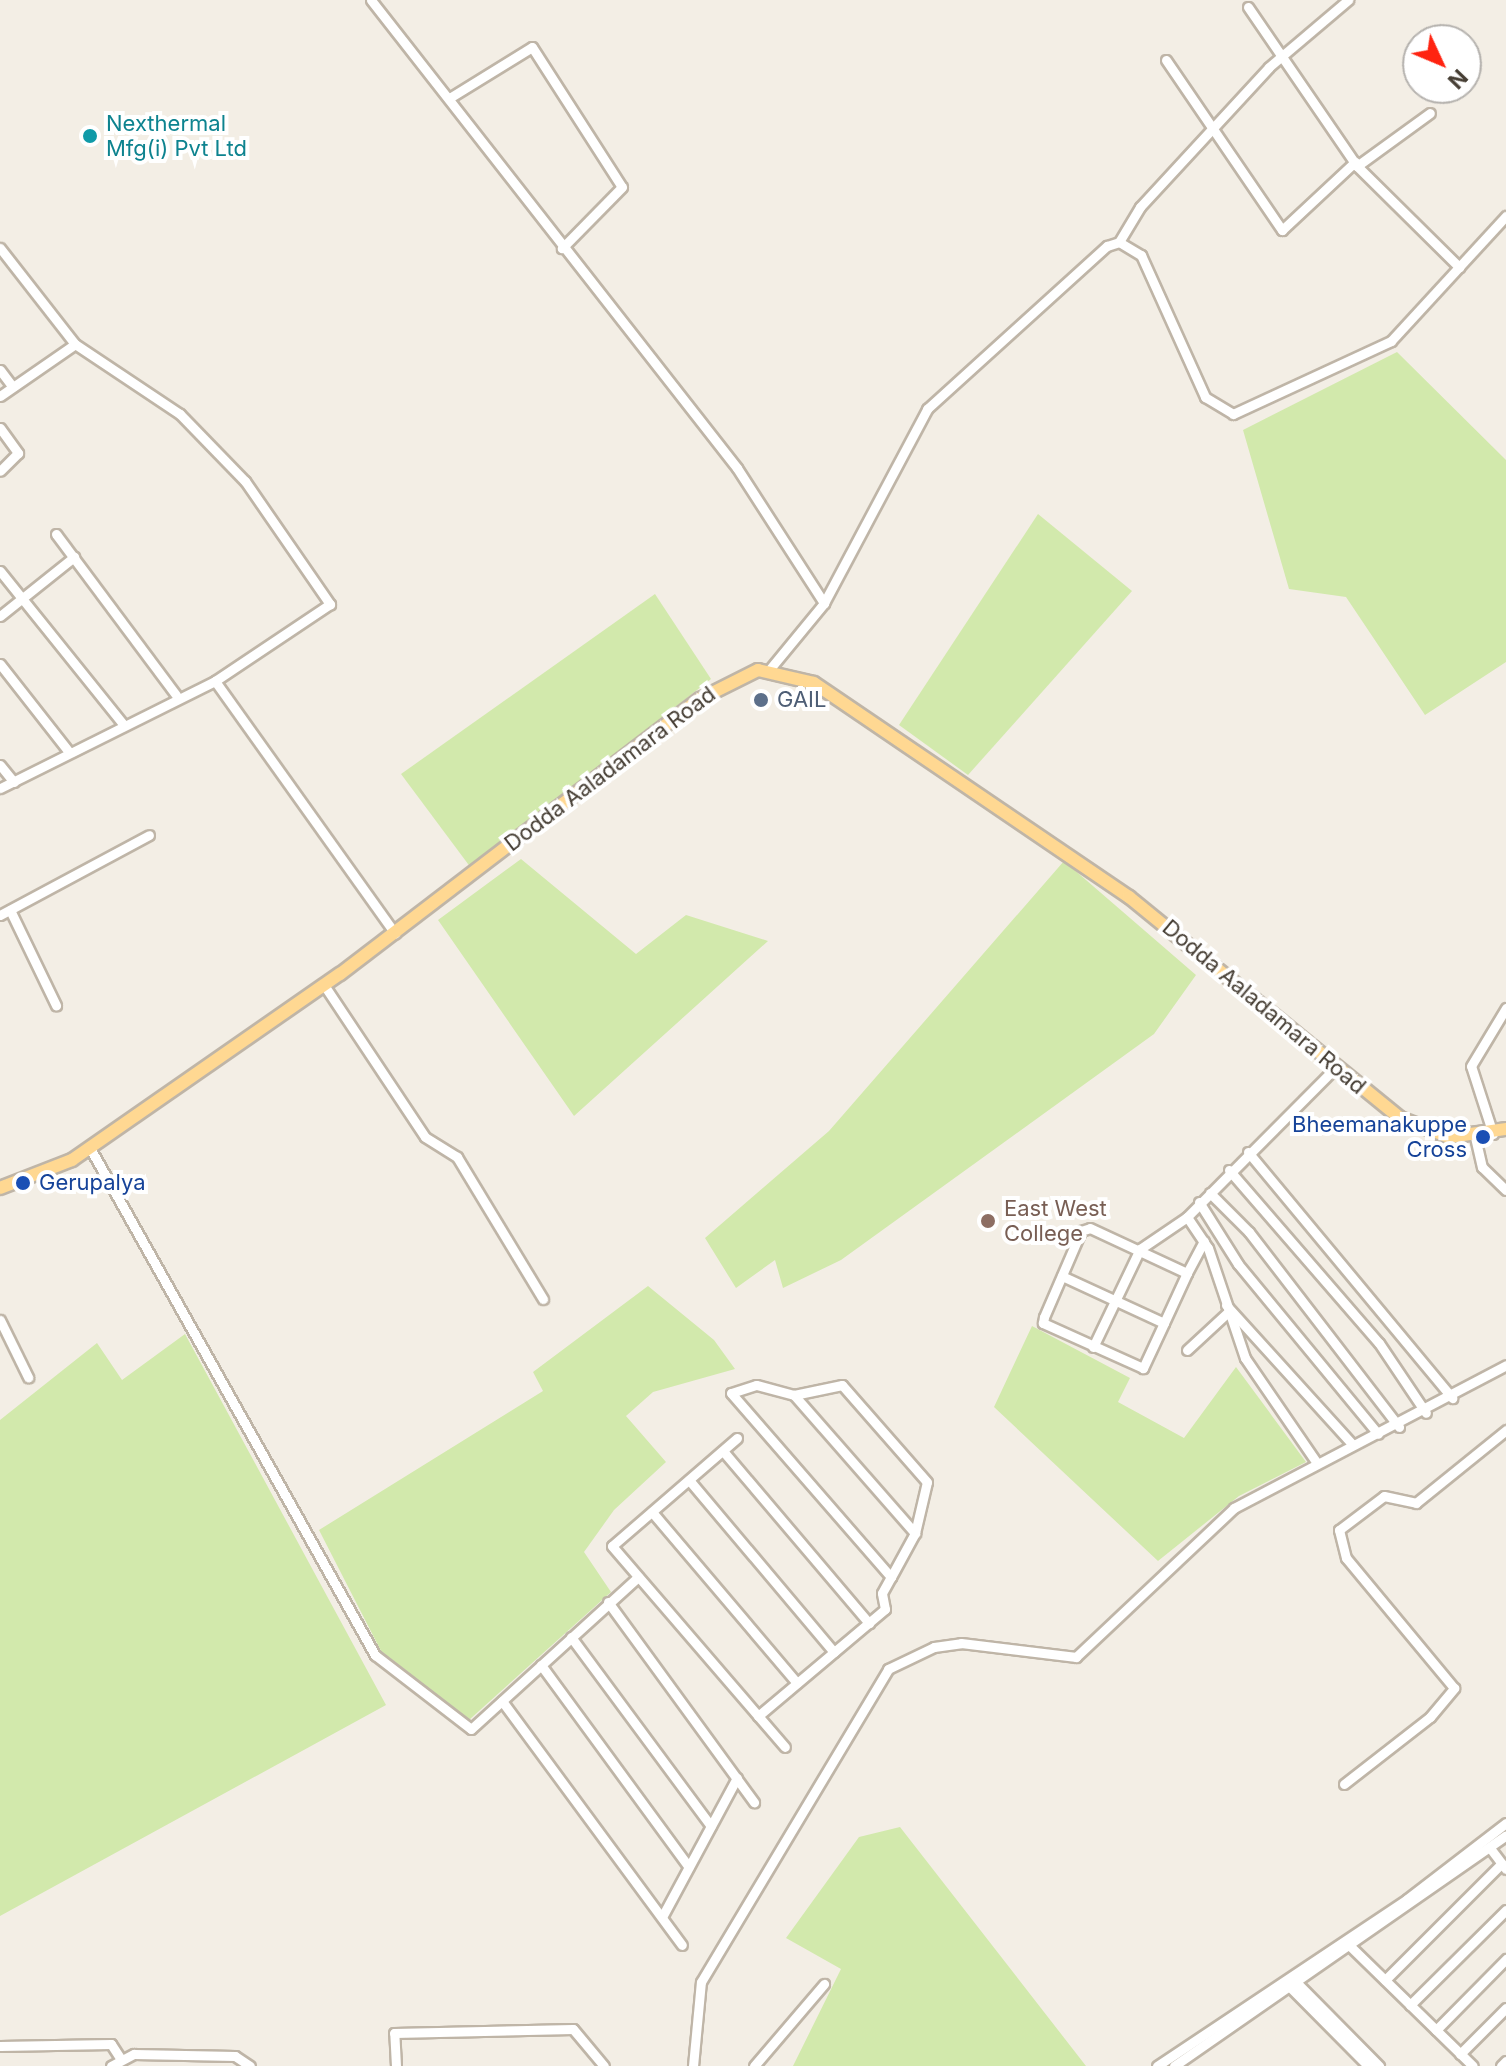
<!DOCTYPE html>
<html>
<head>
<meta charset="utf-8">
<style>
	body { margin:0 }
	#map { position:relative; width:1506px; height:2066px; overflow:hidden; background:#f3eee5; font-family:Inter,sans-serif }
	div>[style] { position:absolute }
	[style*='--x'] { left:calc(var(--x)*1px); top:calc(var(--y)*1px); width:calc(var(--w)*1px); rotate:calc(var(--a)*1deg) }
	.green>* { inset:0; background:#d2e9ac }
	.roads { filter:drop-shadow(2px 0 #bfb5a7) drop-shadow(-2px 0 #bfb5a7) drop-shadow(0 2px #bfb5a7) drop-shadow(0 -2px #bfb5a7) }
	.minor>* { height:9px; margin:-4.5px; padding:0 4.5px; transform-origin:4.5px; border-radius:4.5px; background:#fff }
	.major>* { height:12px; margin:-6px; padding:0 6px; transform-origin:6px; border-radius:6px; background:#ffd892 }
	.dots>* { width:22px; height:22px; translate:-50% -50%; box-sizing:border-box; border:4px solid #fff; border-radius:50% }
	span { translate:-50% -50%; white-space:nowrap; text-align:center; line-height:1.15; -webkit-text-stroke:8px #fff; paint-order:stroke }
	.culture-label { font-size:22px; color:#0d838f }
	.left { translate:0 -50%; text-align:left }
	.service-label { font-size:22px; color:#4e5e75 }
	.street-label { font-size:22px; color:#463e34 }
	.transit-label { font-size:22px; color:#164399 }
	.right { translate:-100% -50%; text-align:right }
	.education-label { font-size:22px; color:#785e54 }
	.north { position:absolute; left:1402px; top:24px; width:80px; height:80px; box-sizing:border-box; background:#fff; border:2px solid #b5b2ae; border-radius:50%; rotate:134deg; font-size:22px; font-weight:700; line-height:32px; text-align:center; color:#463e34 }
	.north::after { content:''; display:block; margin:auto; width:28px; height:36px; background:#ff2310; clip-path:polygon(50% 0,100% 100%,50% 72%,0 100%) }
</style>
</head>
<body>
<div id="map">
	<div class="green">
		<div style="clip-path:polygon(1397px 352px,1506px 460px,1506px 662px,1425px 715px,1346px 597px,1289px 589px,1243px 430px)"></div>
		<div style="clip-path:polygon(1038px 514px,1132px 591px,968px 775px,899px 725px)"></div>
		<div style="clip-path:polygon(655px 594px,711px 679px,471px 868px,401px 774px)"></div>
		<div style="clip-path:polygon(521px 859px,636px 954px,686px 915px,768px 941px,574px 1116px,438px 920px)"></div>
		<div style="clip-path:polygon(1064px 861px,1196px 975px,1154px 1034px,841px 1260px,783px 1288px,775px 1260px,736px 1288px,705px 1238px,829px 1131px)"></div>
		<div style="clip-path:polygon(648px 1286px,714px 1340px,735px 1369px,653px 1392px,626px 1416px,666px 1462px,614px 1510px,584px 1552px,611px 1592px,469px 1720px,381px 1651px,319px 1530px,543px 1391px,533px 1372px)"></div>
		<div style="clip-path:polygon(1032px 1326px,1130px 1378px,1118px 1402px,1184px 1438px,1236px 1367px,1306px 1462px,1239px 1496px,1158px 1561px,994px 1407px)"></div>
		<div style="clip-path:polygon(185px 1334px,386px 1705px,0 1916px,0 1420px,97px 1343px,122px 1380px)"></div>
		<div style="clip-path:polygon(900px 1827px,1086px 2066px,793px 2066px,841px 1969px,786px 1938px,859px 1837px)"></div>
	</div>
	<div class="roads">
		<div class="minor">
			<div style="--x:371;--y:0;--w:594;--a:51.97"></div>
			<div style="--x:737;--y:468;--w:161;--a:57.2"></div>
			<div style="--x:1248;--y:7;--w:193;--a:55.6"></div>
			<div style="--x:1357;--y:166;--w:144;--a:44.7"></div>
			<div style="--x:1166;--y:60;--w:206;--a:55.7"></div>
			<div style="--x:1282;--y:230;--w:100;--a:-43"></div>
			<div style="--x:451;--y:97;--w:95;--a:-31.7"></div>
			<div style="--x:532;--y:47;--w:166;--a:57.3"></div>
			<div style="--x:622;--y:187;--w:86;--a:134.5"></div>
			<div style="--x:1357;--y:166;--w:90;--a:-36"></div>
			<div style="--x:1119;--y:242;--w:41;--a:-59"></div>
			<div style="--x:1140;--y:207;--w:190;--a:-47.3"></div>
			<div style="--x:1269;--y:67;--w:104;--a:-40.3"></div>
			<div style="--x:0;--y:248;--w:122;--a:52"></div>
			<div style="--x:75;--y:344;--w:126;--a:33.7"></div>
			<div style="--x:180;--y:414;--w:93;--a:45.9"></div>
			<div style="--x:245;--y:481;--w:150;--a:55.4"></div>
			<div style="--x:330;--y:604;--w:138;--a:146.2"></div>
			<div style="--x:215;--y:681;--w:240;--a:153.5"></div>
			<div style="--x:0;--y:370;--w:21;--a:53"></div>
			<div style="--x:0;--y:396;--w:91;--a:-34.7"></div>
			<div style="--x:0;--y:428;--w:31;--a:54"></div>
			<div style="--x:18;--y:453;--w:25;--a:135"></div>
			<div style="--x:56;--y:534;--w:201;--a:53.3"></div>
			<div style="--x:0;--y:571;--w:195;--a:51.2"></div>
			<div style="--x:0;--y:616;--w:95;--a:-38.6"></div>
			<div style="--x:0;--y:664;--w:112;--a:51.9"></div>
			<div style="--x:769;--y:670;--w:87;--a:-50.6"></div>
			<div style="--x:824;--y:603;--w:220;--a:-62"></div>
			<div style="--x:927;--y:409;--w:243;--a:-42.2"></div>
			<div style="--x:1107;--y:246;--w:13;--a:-18"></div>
			<div style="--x:1119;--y:242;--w:26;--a:31"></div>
			<div style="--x:1141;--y:255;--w:156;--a:65.7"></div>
			<div style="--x:1205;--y:397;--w:33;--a:31"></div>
			<div style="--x:1233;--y:414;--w:174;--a:-24.8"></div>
			<div style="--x:1391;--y:341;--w:170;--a:-47.4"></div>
			<div style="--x:215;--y:681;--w:310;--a:54.5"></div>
			<div style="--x:0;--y:765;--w:22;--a:51"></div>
			<div style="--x:10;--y:910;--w:106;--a:64.2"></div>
			<div style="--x:0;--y:915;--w:169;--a:-28.2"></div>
			<div style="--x:324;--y:985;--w:182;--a:56.4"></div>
			<div style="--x:425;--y:1137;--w:38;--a:32"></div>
			<div style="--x:457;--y:1157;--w:166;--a:58.8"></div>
			<div style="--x:1493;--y:1134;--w:71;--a:-107.9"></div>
			<div style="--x:1471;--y:1066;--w:68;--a:-58.9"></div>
			<div style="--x:1475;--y:1137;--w:31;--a:77"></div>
			<div style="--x:1482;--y:1167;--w:33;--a:44"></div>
			<div style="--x:90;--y:1148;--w:582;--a:60.66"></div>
			<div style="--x:375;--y:1655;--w:121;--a:37.6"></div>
			<div style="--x:471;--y:1729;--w:226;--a:-42.3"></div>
			<div style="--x:1248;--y:1152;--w:320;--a:50.3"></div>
			<div style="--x:1229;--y:1170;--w:229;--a:49.1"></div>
			<div style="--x:1379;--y:1343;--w:84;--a:56.1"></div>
			<div style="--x:1210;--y:1193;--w:55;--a:45"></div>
			<div style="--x:1249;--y:1232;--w:246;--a:52.4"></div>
			<div style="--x:1199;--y:1202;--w:73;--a:57.8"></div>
			<div style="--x:1238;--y:1264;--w:220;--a:50.5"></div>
			<div style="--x:1187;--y:1217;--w:37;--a:56"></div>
			<div style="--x:1208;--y:1248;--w:116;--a:71.4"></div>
			<div style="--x:1245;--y:1358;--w:127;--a:55.6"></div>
			<div style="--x:1187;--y:1273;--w:36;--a:-62"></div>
			<div style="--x:1062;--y:1276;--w:112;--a:24.7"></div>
			<div style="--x:1164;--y:1323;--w:50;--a:115"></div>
			<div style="--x:1143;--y:1368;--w:110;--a:-155.8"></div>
			<div style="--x:1043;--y:1323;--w:6;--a:-81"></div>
			<div style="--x:1044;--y:1317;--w:94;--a:-66.7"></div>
			<div style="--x:1081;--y:1231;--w:9;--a:-18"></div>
			<div style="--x:1090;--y:1228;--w:107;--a:24.9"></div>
			<div style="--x:1187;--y:1273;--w:55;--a:114.7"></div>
			<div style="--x:1226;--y:1305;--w:188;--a:47.8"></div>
			<div style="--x:0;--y:1320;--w:64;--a:63.8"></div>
			<div style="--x:1093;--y:1347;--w:109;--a:-64.4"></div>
			<div style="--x:1140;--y:1249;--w:57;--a:-34.2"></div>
			<div style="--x:1187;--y:1217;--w:210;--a:-45.2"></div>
			<div style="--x:1187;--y:1350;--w:56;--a:-42.8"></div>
			<div style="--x:794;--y:1395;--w:184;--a:48.8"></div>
			<div style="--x:737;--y:1438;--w:165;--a:139.2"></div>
			<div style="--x:612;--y:1546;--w:265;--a:49.3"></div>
			<div style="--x:723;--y:1451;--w:226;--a:49.7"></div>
			<div style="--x:689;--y:1480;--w:225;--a:49.9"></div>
			<div style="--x:652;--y:1512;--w:224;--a:49.7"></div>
			<div style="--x:608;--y:1602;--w:248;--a:53.9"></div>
			<div style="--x:571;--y:1637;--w:235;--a:53.5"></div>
			<div style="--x:541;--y:1665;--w:250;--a:53.8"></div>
			<div style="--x:502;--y:1701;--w:303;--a:53.6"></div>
			<div style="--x:758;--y:1716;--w:166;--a:-40.1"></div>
			<div style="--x:885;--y:1609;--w:16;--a:-101"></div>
			<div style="--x:882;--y:1593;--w:18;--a:-61"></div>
			<div style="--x:891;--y:1577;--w:50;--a:-61.4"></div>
			<div style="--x:915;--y:1533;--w:52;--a:-76.8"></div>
			<div style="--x:927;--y:1482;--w:129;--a:-131.2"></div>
			<div style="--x:842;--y:1385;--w:49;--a:168.2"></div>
			<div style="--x:794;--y:1395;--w:39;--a:-165"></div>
			<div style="--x:756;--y:1385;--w:26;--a:162"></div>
			<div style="--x:731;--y:1393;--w:244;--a:49"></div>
			<div style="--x:1344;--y:1784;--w:109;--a:-37.9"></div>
			<div style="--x:1430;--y:1717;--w:38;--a:-50"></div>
			<div style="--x:1454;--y:1688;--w:169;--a:-129.7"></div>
			<div style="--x:1346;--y:1558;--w:29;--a:-104"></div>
			<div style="--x:1339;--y:1530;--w:56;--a:-37.1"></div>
			<div style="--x:1384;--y:1496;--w:33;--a:12"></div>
			<div style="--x:1416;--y:1503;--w:116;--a:-39"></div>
			<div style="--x:1490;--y:1848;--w:26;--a:53"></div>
			<div style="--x:662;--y:1917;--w:158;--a:-61.7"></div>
			<div style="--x:1351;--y:1947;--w:170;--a:44.3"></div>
			<div style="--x:1292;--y:1978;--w:124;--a:45.3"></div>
			<div style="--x:1385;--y:1980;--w:165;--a:-45"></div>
			<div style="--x:1286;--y:1983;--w:117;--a:45.3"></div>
			<div style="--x:1410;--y:2005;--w:135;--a:-44.7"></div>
			<div style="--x:1436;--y:2030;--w:100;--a:-45.4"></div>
			<div style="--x:0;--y:2046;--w:111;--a:-1"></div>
			<div style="--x:111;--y:2044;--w:17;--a:57"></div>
			<div style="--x:1460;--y:2054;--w:65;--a:-45"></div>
			<div style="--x:111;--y:2066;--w:26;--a:-28"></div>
			<div style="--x:134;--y:2054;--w:101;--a:1.1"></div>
			<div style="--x:235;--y:2056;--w:18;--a:34"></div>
			<div style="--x:396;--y:2066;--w:33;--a:-93"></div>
			<div style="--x:394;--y:2033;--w:179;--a:-1.3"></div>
			<div style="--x:573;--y:2029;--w:48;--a:50"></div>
			<div style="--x:693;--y:2066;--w:84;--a:-84.6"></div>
			<div style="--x:701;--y:1982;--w:365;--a:-59.1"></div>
			<div style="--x:888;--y:1669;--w:51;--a:-25.6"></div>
			<div style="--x:934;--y:1647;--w:27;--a:-8"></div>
			<div style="--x:961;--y:1643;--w:116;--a:6.9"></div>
			<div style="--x:1076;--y:1657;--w:217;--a:-43.3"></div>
			<div style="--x:1234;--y:1508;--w:307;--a:-27.7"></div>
			<div style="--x:754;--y:2066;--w:108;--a:-49.5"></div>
			<div style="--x:1157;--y:2066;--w:301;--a:-33.7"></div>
			<div style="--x:1407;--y:1899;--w:125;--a:-37.5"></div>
			<div style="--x:1174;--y:2066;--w:404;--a:-34.8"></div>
			<div style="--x:1501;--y:2066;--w:7;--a:-45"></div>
		</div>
		<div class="major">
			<div style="--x:0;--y:1188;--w:77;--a:-21.3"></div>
			<div style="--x:72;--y:1160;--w:326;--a:-34.8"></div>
			<div style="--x:340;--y:974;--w:453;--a:-37.4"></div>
			<div style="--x:700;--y:699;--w:65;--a:-26.6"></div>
			<div style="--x:758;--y:670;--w:57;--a:13.1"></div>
			<div style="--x:814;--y:683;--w:381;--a:34.2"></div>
			<div style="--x:1129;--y:897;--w:350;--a:39.2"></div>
			<div style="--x:1400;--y:1118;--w:53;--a:21.2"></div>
			<div style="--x:1449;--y:1137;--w:58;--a:-8"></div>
		</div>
	</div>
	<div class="dots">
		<div style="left:90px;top:136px;background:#0f9aa8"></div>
		<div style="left:761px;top:700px;background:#5c6f8a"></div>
		<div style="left:1483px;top:1137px;background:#1a4fb4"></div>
		<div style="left:23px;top:1183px;background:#1a4fb4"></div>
		<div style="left:988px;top:1221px;background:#8d6e63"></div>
	</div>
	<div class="culture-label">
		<span class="left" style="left:106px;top:136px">Nexthermal<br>Mfg(i) Pvt Ltd</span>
	</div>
	<div class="service-label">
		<span class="left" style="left:777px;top:700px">GAIL</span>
	</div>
	<div class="street-label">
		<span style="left:610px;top:769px;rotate:-37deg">Dodda Aaladamara Road</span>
		<span style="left:1264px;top:1007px;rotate:40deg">Dodda Aaladamara Road</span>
	</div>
	<div class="transit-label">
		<span class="right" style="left:1467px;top:1137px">Bheemanakuppe<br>Cross</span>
		<span class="left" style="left:39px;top:1183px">Gerupalya</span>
	</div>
	<div class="education-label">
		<span class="left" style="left:1004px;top:1221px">East West<br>College</span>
	</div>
	<div class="north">N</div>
</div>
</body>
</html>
